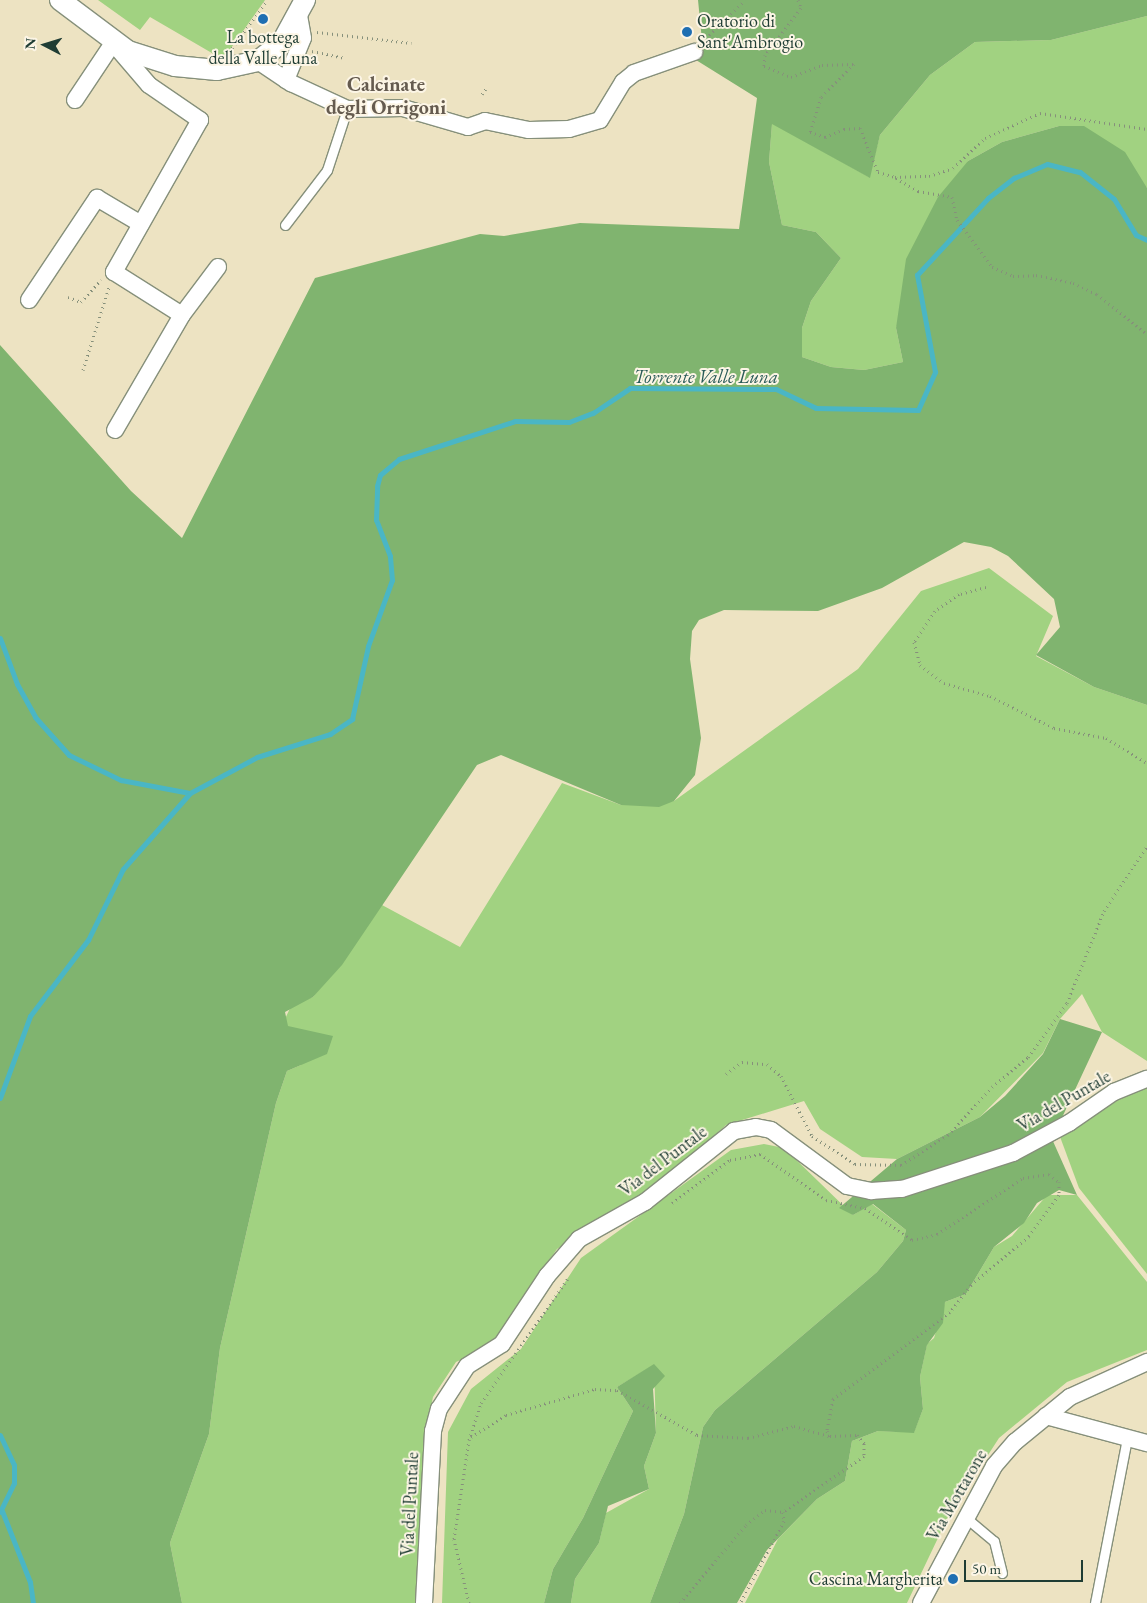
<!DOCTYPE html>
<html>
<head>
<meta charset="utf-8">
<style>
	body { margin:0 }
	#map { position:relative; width:1147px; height:1603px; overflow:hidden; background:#ede3c2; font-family:"EB Garamond",serif }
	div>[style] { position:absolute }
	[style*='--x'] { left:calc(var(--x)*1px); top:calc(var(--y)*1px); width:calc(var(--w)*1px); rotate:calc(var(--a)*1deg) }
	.green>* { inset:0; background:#a1d281 }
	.forest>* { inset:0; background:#80b46f }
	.stream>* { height:5px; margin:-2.5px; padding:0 2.5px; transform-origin:2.5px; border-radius:2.5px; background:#4ab6c5 }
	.path>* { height:3px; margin-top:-1.5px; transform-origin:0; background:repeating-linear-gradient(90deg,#86907b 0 1px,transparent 0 5px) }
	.roads { filter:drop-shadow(1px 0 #86907b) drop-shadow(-1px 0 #86907b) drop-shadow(0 1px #86907b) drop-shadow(0 -1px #86907b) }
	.service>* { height:9px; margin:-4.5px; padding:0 4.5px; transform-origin:4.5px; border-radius:4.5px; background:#fff }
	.minor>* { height:16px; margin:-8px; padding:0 8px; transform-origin:8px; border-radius:8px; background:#fff }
	.tertiary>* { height:20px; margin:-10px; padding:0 10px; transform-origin:10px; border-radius:10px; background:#fff }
	.dots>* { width:14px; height:14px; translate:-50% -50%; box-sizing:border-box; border:2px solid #fcf5e5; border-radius:50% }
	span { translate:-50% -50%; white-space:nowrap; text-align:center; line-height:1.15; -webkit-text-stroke:4px #fcf5e5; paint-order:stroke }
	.poi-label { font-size:18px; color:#1f3d34 }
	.left { translate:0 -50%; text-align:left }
	.right { translate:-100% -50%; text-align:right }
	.street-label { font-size:18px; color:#1f3d34 }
	.water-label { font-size:19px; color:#2a5b58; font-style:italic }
	.quarter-label { font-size:20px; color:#655b4f; font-weight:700 }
	.north { position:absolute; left:20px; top:20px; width:50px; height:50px; -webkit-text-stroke:4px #fcf5e5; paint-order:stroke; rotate:275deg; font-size:14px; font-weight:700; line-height:20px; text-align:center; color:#1f3d34 }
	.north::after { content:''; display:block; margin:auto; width:18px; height:22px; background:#1f3d34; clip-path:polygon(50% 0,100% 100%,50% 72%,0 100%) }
	.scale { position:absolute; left:964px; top:1560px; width:119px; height:22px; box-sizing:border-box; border:2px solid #1f3d34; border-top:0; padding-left:6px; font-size:15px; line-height:18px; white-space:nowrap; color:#1f3d34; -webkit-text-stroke:4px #fcf5e5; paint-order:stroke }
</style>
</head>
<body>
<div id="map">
	<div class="green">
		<div style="clip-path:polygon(98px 0,265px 0,226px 55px,217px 56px,150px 17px,140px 30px)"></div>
		<div style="clip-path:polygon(1147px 16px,1147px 188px,1059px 126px,1002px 142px,968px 161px,896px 328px,903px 362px,864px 370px,831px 367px,802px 357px,802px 328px,811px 301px,841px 258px,816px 232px,782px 225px,769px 162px,772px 123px,869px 177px,880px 135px,930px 75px,975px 42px,1051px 40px)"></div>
		<div style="clip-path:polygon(989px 568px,1053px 616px,1036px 656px,1094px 687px,1147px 705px,1147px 1061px,1102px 1032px,1082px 994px,1060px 1019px,1043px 1053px,980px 1117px,897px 1159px,862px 1157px,820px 1129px,804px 1101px,726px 1125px,661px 1184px,557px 1249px,492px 1345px,456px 1362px,433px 1397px,425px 1435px,415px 1603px,182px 1603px,170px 1543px,209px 1434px,220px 1348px,276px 1103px,287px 1071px,301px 1065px,284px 1021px,292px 1004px,313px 997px,382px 905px,460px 947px,562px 783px,621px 805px,674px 801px,858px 669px,921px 591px)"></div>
		<div style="clip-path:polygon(1147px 1085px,1147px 1274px,1079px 1188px,1059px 1134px,1125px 1093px)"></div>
		<div style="clip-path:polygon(764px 1144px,784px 1148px,853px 1215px,872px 1204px,906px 1230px,903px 1241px,877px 1272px,715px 1410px,703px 1427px,684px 1514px,650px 1603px,571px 1603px,575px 1579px,599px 1543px,606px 1513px,649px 1489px,644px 1466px,656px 1433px,654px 1365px,617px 1387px,633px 1411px,583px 1518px,553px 1569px,544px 1603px,442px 1603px,448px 1432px,471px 1389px,521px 1349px,581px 1258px,731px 1150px)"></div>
		<div style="clip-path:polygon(1047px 1195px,1077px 1195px,1147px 1282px,1147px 1350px,1067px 1382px,999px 1438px,948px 1517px,907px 1603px,745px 1603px,778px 1539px,817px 1499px,845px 1481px,852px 1441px,878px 1431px,914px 1432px,923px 1409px,920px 1377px,927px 1344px,934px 1338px,945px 1302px,966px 1294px,994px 1247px,1012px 1236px)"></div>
	</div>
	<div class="forest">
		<div style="clip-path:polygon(698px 0,1147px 0,1147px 16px,1051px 40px,975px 42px,930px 75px,880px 135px,870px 178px,772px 124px,769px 162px,782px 225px,816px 232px,841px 258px,811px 301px,802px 328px,802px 357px,831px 367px,864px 370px,903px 362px,896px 328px,906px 259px,938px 197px,968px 161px,1002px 142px,1059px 126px,1084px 126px,1125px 152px,1147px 188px,1147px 705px,1094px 687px,1036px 655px,1060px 627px,1054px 599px,1008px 556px,991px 547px,964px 542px,882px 588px,818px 611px,724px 610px,699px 620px,692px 631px,690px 659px,701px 738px,695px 775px,674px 801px,659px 807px,621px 805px,501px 755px,477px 765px,342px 965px,313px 997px,285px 1012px,288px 1026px,333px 1036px,327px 1054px,287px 1071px,276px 1103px,220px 1348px,209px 1434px,170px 1543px,182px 1603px,0 1603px,0 345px,131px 491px,182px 538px,315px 278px,480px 234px,504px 236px,580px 223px,739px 229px,757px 98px,696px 60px,703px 51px)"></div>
		<div style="clip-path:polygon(1060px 1019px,1102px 1032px,1052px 1139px,1077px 1195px,1059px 1190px,1037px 1203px,1024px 1223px,994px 1247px,966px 1294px,945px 1302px,943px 1323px,927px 1345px,920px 1377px,923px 1409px,914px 1433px,878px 1431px,852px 1441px,845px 1481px,817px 1499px,767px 1550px,737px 1603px,650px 1603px,684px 1514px,703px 1427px,715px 1410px,877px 1272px,903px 1241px,906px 1230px,873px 1204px,853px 1215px,839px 1208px,897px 1159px,980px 1117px,1005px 1096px,1043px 1054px)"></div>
		<div style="clip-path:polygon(654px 1364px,665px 1376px,653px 1389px,656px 1433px,644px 1466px,649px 1489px,608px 1506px,599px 1543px,575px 1579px,571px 1603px,544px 1603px,553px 1569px,583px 1518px,633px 1411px,617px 1387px)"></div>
	</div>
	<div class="stream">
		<div style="--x:0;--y:638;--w:49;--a:69.7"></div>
		<div style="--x:17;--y:684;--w:38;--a:61"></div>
		<div style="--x:35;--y:717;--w:51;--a:48.2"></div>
		<div style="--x:69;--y:755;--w:58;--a:25.7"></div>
		<div style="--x:121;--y:780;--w:70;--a:10.7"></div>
		<div style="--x:0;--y:1098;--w:87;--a:-69.9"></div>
		<div style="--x:30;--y:1016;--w:96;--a:-52.7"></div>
		<div style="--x:88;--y:940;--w:79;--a:-63.8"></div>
		<div style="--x:123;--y:869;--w:101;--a:-48.6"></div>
		<div style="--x:190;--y:793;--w:76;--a:-28.2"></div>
		<div style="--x:257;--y:757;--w:77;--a:-17.5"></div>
		<div style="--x:330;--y:734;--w:27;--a:-34"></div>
		<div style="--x:352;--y:719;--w:75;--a:-77.6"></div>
		<div style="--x:368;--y:646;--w:70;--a:-70"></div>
		<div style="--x:392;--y:580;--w:24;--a:-95"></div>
		<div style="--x:390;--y:556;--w:39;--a:-111"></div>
		<div style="--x:376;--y:520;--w:34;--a:-88"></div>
		<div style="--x:377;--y:486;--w:11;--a:-75"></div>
		<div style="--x:380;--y:475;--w:25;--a:-40"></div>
		<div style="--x:399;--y:459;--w:122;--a:-18.1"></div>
		<div style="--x:515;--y:421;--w:54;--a:1.1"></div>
		<div style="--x:569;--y:422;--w:26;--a:-21"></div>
		<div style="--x:593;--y:413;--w:45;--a:-34"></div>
		<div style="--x:630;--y:388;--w:146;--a:0.4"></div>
		<div style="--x:776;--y:389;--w:44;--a:25.4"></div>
		<div style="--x:816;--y:408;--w:102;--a:1.1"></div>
		<div style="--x:918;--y:410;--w:42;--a:-65.9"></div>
		<div style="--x:935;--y:372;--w:99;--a:-100.5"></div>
		<div style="--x:917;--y:275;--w:105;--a:-47.3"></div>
		<div style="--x:988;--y:198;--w:33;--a:-38"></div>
		<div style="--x:1014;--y:178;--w:36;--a:-23"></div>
		<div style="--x:1047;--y:164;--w:34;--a:14"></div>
		<div style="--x:1080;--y:172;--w:43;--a:38.5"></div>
		<div style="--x:1114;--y:199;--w:42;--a:58.6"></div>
		<div style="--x:1136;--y:235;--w:12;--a:24"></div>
		<div style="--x:0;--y:1435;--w:33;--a:65"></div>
		<div style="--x:14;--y:1465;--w:18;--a:90"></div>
		<div style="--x:14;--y:1483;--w:32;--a:116"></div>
		<div style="--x:2;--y:1511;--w:76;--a:68.5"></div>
		<div style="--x:30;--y:1582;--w:21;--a:82"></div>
	</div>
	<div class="path">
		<div style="--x:798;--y:0;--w:9;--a:69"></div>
		<div style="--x:801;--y:8;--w:59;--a:127.5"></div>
		<div style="--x:765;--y:55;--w:11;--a:95"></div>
		<div style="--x:764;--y:66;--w:29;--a:22"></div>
		<div style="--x:791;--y:77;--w:33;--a:-21"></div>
		<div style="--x:822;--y:65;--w:32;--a:-2"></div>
		<div style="--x:854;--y:64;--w:47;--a:135"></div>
		<div style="--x:821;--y:97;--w:37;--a:107"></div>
		<div style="--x:810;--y:132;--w:16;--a:18"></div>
		<div style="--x:825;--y:137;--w:21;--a:-23"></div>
		<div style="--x:844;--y:129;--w:16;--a:-4"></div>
		<div style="--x:860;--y:128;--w:48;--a:67.8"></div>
		<div style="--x:878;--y:172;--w:18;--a:16"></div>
		<div style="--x:895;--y:177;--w:34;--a:-2"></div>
		<div style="--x:929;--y:176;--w:25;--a:-18"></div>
		<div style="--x:953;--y:168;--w:44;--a:-43.2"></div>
		<div style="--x:985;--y:138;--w:60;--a:-24.4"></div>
		<div style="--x:1040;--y:113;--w:108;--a:8.5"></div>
		<div style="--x:317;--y:32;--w:95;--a:6.7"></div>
		<div style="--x:702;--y:42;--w:60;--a:-44.3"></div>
		<div style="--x:232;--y:48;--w:59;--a:-53.9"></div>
		<div style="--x:312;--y:51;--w:34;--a:12"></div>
		<div style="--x:482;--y:94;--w:9;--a:-54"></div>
		<div style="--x:896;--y:178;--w:26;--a:31"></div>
		<div style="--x:918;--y:191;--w:35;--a:10"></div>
		<div style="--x:952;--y:197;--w:24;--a:78"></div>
		<div style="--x:957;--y:220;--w:59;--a:53.3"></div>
		<div style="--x:992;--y:267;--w:23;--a:23"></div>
		<div style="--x:1013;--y:276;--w:23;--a:-2"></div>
		<div style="--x:1036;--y:275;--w:38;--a:12"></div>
		<div style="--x:1073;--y:283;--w:26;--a:25"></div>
		<div style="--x:1097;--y:294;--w:64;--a:38.7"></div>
		<div style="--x:68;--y:297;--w:14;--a:21"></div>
		<div style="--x:81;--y:302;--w:30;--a:-48"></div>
		<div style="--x:83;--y:370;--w:87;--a:-72.6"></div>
		<div style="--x:986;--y:587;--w:28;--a:165"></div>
		<div style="--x:959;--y:594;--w:29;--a:145"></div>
		<div style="--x:935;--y:611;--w:37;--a:124"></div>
		<div style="--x:914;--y:642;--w:24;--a:75"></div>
		<div style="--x:920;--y:665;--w:30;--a:37"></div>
		<div style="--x:944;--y:683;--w:48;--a:15.8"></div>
		<div style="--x:990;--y:696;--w:72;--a:26.6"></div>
		<div style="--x:1054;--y:728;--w:53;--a:10.9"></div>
		<div style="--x:1106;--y:738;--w:48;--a:31.4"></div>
		<div style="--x:726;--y:1074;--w:20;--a:-37"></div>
		<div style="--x:742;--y:1062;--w:25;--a:5"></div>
		<div style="--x:767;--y:1064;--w:18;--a:41"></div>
		<div style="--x:781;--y:1076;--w:68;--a:62.7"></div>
		<div style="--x:812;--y:1136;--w:51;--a:33.1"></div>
		<div style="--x:855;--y:1164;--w:46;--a:1.2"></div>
		<div style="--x:901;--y:1165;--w:56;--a:-32.6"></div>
		<div style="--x:948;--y:1135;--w:65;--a:-47.5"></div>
		<div style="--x:992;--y:1087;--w:47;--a:-39.8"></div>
		<div style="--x:1028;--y:1057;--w:67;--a:-54.2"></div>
		<div style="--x:1067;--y:1003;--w:99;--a:-68.1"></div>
		<div style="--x:1104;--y:911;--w:78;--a:-56.5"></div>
		<div style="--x:672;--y:1203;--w:72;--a:-36.6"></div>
		<div style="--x:730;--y:1160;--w:31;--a:-11"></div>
		<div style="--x:760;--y:1154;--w:80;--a:34.9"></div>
		<div style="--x:826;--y:1200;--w:40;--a:12"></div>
		<div style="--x:865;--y:1208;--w:57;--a:34.2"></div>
		<div style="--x:912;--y:1240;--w:26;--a:-13"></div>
		<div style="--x:937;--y:1234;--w:103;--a:-33.1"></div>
		<div style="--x:1023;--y:1178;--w:26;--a:-9"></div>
		<div style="--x:1049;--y:1174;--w:13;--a:39"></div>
		<div style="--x:1059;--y:1182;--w:13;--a:90"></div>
		<div style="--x:1059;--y:1195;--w:51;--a:126.2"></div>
		<div style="--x:1029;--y:1236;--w:76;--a:139.8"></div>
		<div style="--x:971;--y:1285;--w:34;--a:128"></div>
		<div style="--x:950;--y:1312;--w:146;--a:143.4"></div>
		<div style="--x:833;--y:1399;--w:33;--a:101"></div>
		<div style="--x:827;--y:1431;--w:6;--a:59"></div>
		<div style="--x:830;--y:1436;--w:27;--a:-2"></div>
		<div style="--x:857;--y:1435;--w:11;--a:49"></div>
		<div style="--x:864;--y:1443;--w:13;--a:90"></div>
		<div style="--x:864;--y:1456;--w:98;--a:145.3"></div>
		<div style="--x:783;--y:1512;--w:9;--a:84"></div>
		<div style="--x:784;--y:1521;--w:93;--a:118.2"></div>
		<div style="--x:471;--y:1437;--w:41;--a:-32.2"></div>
		<div style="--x:506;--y:1415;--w:93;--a:-16.3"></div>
		<div style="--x:595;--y:1389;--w:22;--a:3"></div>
		<div style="--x:617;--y:1390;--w:92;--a:29.4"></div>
		<div style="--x:697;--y:1435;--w:51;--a:3.4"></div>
		<div style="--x:748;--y:1438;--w:48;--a:-14.6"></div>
		<div style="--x:794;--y:1426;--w:37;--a:16"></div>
		<div style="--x:469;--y:1603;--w:66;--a:-103.2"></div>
		<div style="--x:454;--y:1539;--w:100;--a:-81.4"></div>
		<div style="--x:469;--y:1440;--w:39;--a:-72"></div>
		<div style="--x:481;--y:1403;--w:154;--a:-55.1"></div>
		<div style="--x:680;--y:1603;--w:102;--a:-49.8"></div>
		<div style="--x:746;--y:1525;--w:24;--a:-38"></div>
		<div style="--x:765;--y:1510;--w:18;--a:6"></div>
	</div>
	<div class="roads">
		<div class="service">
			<div style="--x:285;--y:225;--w:69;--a:-52.6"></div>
			<div style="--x:327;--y:170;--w:64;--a:-71.8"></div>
			<div style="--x:965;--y:1517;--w:38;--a:40"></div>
			<div style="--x:994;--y:1541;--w:33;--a:76"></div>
			<div style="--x:1095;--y:1603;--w:167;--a:-79"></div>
		</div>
		<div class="minor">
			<div style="--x:258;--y:61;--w:40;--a:34"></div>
			<div style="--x:291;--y:83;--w:62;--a:24.9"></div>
			<div style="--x:347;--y:109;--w:56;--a:-1"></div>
			<div style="--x:403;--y:108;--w:68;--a:16.3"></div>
			<div style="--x:468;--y:127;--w:18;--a:-19"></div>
			<div style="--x:485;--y:121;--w:45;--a:11.6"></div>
			<div style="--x:529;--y:130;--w:40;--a:-1.4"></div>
			<div style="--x:569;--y:129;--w:32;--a:-16"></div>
			<div style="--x:600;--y:120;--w:44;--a:-58.8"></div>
			<div style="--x:623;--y:82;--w:14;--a:-39"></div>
			<div style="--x:634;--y:73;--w:64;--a:-19.3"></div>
			<div style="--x:286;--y:80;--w:45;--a:-68"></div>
			<div style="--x:303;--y:38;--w:22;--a:-100"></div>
			<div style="--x:75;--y:100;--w:69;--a:-56.3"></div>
			<div style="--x:113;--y:43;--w:55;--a:49.4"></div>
			<div style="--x:149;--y:85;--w:62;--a:34.5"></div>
			<div style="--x:200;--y:120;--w:175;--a:119.5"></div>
			<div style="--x:114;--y:272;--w:80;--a:32.3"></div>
			<div style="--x:182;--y:315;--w:133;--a:120.2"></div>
			<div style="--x:29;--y:300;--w:123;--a:-56.3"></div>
			<div style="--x:97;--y:198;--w:51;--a:30.6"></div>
			<div style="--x:182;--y:315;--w:60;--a:-53.1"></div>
			<div style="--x:1046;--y:1416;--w:105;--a:15"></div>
			<div style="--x:424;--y:1603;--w:172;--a:-87"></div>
			<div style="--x:433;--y:1431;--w:23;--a:-75"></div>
			<div style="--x:439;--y:1409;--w:51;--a:-56.9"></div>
			<div style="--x:467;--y:1366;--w:41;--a:-32.2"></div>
			<div style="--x:502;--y:1344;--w:82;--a:-56.5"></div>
			<div style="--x:547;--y:1276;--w:49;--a:-49.1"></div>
			<div style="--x:579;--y:1239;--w:76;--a:-29.3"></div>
			<div style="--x:645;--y:1202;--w:114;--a:-38.6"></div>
			<div style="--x:734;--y:1131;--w:22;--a:-10"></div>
			<div style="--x:756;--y:1127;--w:15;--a:11"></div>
			<div style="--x:771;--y:1130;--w:94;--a:36.4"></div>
			<div style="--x:847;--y:1186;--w:25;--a:12"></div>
			<div style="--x:871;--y:1191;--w:31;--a:-4"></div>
			<div style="--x:902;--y:1189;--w:117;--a:-18"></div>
			<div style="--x:1013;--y:1153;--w:64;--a:-28.2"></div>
			<div style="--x:1069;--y:1123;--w:55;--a:-34.6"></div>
			<div style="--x:1114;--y:1092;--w:35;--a:-22"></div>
			<div style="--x:921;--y:1603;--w:155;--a:-61.9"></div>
			<div style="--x:994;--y:1466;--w:32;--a:-49"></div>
			<div style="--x:1015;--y:1442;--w:71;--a:-39.3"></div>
			<div style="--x:1070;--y:1397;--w:85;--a:-24.4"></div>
		</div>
		<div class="tertiary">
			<div style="--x:60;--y:0;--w:85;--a:36.9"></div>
			<div style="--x:128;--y:51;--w:49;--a:17.7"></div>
			<div style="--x:175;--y:66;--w:42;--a:5.4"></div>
			<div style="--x:217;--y:70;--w:42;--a:-12.4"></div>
			<div style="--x:258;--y:61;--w:31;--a:-38"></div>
			<div style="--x:282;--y:42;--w:48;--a:-61.3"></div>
		</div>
	</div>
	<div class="dots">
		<div style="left:263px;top:19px;background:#1f6fb2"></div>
		<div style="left:687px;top:32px;background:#1f6fb2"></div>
		<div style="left:953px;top:1579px;background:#1f6fb2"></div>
	</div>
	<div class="poi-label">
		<span class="left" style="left:697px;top:32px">Oratorio di<br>Sant'Ambrogio</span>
		<span style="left:263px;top:48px">La bottega<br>della Valle Luna</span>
		<span class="right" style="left:943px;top:1579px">Cascina Margherita</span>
	</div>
	<div class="street-label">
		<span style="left:1064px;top:1101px;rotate:-30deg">Via del Puntale</span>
		<span style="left:663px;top:1161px;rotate:-37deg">Via del Puntale</span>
		<span style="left:957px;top:1495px;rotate:-60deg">Via Mottarone</span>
		<span style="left:410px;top:1504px;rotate:-87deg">Via del Puntale</span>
	</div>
	<div class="water-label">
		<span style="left:706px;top:377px">Torrente Valle Luna</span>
	</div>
	<div class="quarter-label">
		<span style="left:386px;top:96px">Calcinate<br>degli Orrigoni</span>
	</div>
	<div class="north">N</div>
	<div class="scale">50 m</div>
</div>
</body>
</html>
